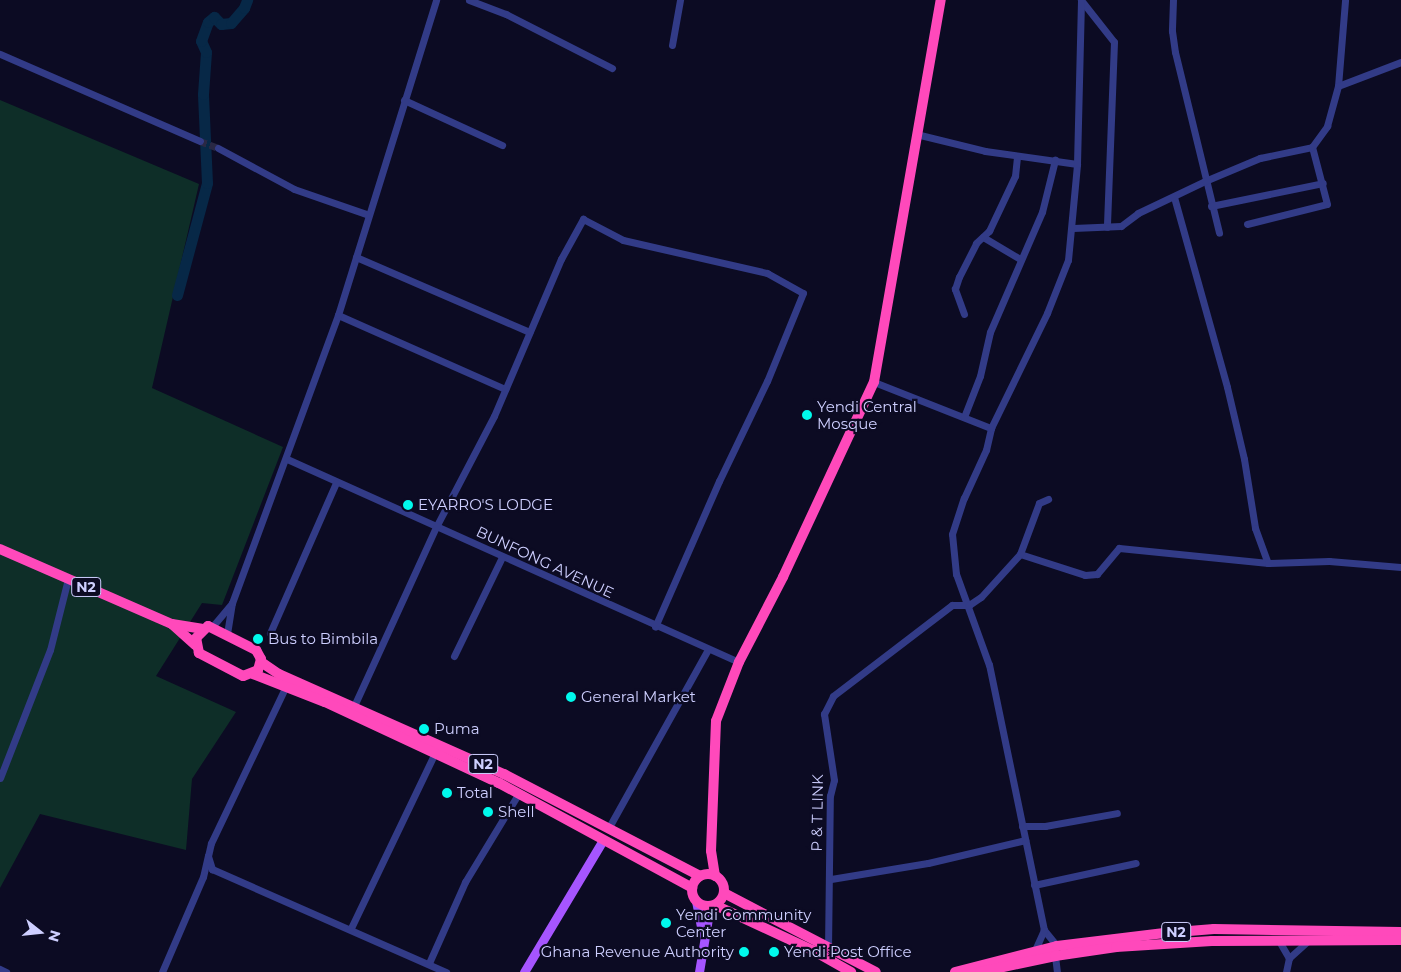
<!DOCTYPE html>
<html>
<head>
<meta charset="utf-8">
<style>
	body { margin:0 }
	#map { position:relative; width:1401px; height:972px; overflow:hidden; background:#0c0b23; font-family:Montserrat,sans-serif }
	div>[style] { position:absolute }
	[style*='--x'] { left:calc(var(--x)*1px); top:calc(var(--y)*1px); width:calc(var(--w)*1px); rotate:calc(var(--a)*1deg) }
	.green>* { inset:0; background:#0e2e28 }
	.river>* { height:11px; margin:-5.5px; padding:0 5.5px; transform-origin:5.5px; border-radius:5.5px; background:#072847 }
	.minor-tunnel>* { height:7px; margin-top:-3.5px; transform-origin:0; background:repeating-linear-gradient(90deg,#292844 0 7px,transparent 0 10.5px) }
	.minor>* { height:7px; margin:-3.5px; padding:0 3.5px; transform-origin:3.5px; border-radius:3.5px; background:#323b87 }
	.major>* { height:9px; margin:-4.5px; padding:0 4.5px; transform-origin:4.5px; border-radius:4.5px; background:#a655ff }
	.highway>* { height:10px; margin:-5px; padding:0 5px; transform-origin:5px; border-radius:5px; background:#ff49bb }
	.highway>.ring { margin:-5px; padding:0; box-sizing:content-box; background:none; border:10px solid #ff49bb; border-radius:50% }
	.dots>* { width:14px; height:14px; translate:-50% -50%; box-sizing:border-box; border:2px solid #0c0b23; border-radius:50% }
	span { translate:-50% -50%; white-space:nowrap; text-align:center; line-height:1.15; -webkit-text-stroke:4.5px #0c0b23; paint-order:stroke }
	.shield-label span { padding:1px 4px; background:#0c0b23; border:1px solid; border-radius:4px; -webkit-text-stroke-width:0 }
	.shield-label { font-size:14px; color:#cecfff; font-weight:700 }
	.poi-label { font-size:15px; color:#cecfff }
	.left { translate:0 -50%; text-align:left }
	.right { translate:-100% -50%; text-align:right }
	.street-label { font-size:15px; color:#cecfff }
	.north { position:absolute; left:15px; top:907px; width:50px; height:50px; -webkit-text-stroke:4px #0c0b23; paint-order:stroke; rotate:106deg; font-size:14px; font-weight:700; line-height:20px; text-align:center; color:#cecfff }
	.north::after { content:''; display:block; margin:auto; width:18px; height:22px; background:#cecfff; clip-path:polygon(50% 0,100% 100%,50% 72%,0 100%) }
</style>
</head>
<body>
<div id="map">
	<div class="green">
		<div style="clip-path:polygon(0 100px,199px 184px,152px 388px,283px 447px,222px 605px,202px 603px,156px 676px,236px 712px,192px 779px,186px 850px,40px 814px,0 888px)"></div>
	</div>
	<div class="river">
		<div style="--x:177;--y:295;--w:116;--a:-75"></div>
		<div style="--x:207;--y:183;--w:89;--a:-92.6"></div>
		<div style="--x:203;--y:94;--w:42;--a:-85.9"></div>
		<div style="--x:206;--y:52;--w:12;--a:-114"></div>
		<div style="--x:201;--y:41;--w:20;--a:-70"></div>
		<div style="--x:208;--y:22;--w:8;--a:-40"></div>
		<div style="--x:214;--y:17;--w:10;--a:45"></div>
		<div style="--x:221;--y:24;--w:10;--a:-6"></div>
		<div style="--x:231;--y:23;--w:20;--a:-49"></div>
		<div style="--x:244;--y:8;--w:9;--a:-69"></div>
	</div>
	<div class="minor-tunnel">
		<div style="--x:200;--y:141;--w:19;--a:21"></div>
	</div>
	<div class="minor">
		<div style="--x:469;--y:0;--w:40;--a:21"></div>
		<div style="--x:506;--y:14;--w:119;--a:27"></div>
		<div style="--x:1081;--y:0;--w:53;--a:51.8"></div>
		<div style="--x:1114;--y:42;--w:185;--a:92.2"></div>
		<div style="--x:1173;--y:0;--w:31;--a:92"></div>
		<div style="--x:1172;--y:31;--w:21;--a:82"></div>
		<div style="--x:1175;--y:52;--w:186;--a:76.3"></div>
		<div style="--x:672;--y:45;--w:46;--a:-79.9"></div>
		<div style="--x:0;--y:54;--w:218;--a:23.5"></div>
		<div style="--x:1338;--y:86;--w:86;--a:-85.3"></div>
		<div style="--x:404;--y:100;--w:108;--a:24.7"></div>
		<div style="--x:916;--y:134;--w:71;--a:13.8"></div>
		<div style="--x:985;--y:151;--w:93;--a:8"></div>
		<div style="--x:218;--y:148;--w:86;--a:28.3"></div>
		<div style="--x:294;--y:189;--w:79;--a:19.1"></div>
		<div style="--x:1174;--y:197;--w:197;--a:74.4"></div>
		<div style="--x:1227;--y:387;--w:74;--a:76.7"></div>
		<div style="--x:1244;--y:459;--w:70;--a:80.9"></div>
		<div style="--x:1255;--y:528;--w:37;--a:70"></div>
		<div style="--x:1211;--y:206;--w:114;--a:-11.6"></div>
		<div style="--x:1247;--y:224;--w:82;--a:-14"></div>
		<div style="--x:1327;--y:204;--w:59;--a:-104.7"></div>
		<div style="--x:1073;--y:228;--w:48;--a:-2.4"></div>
		<div style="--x:1121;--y:226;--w:21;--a:-37"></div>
		<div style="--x:1138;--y:213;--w:74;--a:-25.5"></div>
		<div style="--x:1205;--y:181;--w:60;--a:-22.7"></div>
		<div style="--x:1260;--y:158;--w:53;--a:-11.9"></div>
		<div style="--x:1312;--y:147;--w:26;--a:-54"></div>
		<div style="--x:1327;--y:126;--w:41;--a:-74.6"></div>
		<div style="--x:1338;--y:86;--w:67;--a:-20.9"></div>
		<div style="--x:983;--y:237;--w:43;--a:30.7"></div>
		<div style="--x:356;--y:257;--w:189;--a:23.4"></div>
		<div style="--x:964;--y:314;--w:27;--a:-110"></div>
		<div style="--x:955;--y:289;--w:13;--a:-72"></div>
		<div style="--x:959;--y:277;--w:38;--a:-63"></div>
		<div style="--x:976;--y:243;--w:18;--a:-43"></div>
		<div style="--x:989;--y:231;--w:61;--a:-64.7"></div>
		<div style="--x:1015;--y:176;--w:19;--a:-84"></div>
		<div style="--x:338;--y:315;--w:183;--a:23.9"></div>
		<div style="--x:874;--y:382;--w:126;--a:21.5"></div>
		<div style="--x:964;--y:417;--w:44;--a:-68.7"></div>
		<div style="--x:980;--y:376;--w:45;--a:-77.2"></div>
		<div style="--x:990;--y:332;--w:131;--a:-66.6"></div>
		<div style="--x:1042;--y:212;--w:54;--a:-76"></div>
		<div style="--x:287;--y:459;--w:495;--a:24.2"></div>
		<div style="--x:1020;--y:554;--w:68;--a:17.9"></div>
		<div style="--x:1085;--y:575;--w:12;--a:-5"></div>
		<div style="--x:1097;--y:574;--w:34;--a:-50"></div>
		<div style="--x:1119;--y:548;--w:150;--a:5.7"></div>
		<div style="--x:1268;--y:563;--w:61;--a:-1.9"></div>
		<div style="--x:1329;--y:561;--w:72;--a:4.8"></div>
		<div style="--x:212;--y:627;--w:31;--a:-50"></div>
		<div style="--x:270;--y:633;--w:164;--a:-66.3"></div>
		<div style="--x:227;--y:634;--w:31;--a:-81"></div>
		<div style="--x:232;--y:603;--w:307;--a:-69.8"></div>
		<div style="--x:338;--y:315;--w:330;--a:-72.7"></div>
		<div style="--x:454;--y:656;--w:110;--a:-64.1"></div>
		<div style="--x:285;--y:688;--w:172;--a:115.5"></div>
		<div style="--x:211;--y:843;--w:13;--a:103"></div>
		<div style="--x:208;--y:856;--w:14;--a:73"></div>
		<div style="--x:212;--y:869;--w:256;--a:23.8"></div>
		<div style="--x:354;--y:706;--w:197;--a:-65.4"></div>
		<div style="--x:436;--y:527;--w:125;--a:-62.4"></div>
		<div style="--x:494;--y:416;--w:171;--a:-66.9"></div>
		<div style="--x:561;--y:259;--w:46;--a:-61.2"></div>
		<div style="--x:583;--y:219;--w:45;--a:27.7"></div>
		<div style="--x:623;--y:240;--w:148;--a:12.9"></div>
		<div style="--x:767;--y:273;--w:41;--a:29.1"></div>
		<div style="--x:803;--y:293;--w:95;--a:112.2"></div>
		<div style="--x:767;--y:381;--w:111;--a:115.6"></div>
		<div style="--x:719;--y:481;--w:159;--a:113.7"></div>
		<div style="--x:0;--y:778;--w:137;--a:-68.7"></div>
		<div style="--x:50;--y:650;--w:73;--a:-75.8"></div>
		<div style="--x:1022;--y:826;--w:23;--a:0"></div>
		<div style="--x:1045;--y:826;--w:73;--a:-10.2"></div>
		<div style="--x:608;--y:829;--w:206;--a:-60.9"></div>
		<div style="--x:831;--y:879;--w:98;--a:-9.4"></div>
		<div style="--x:928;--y:863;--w:100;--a:-13.3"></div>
		<div style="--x:1034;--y:885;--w:104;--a:-12.2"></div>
		<div style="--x:351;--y:928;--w:194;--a:-64.4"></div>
		<div style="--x:1279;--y:941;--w:20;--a:60"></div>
		<div style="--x:1057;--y:946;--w:21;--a:-129"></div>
		<div style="--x:1044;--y:930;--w:271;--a:-101.7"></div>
		<div style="--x:989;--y:665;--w:97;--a:-109.9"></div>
		<div style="--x:956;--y:574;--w:40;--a:-95.7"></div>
		<div style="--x:952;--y:534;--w:38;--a:-72"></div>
		<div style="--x:964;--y:498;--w:53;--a:-65.4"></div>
		<div style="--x:986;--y:450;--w:23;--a:-77"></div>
		<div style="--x:991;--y:428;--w:128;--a:-64"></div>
		<div style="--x:1047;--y:313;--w:57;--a:-68.4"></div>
		<div style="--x:1068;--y:260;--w:96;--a:-84.6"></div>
		<div style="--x:1077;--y:164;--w:164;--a:-88.6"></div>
		<div style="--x:828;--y:949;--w:153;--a:-89.3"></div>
		<div style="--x:830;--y:796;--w:16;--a:-76"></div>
		<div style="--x:834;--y:780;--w:67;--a:-98.6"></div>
		<div style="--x:824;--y:714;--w:20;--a:-63"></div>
		<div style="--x:833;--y:696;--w:150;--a:-37.4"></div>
		<div style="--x:952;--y:605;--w:17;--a:0"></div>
		<div style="--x:969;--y:605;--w:14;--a:-34"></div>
		<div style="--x:981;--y:597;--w:58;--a:-47.8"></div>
		<div style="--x:1020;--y:554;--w:54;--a:-69.6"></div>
		<div style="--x:1039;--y:503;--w:10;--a:-24"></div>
		<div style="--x:1035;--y:950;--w:22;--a:-66"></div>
		<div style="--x:1055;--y:956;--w:16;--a:83"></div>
		<div style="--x:429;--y:963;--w:89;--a:-66"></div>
		<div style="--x:465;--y:882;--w:104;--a:-58.8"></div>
		<div style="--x:0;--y:969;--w:7;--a:27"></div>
		<div style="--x:162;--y:972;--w:103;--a:-66.7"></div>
		<div style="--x:203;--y:877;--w:22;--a:-77"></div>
		<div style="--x:1286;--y:972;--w:14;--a:-78"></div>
		<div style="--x:1289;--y:958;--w:25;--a:-42"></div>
	</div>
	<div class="major">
		<div style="--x:696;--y:901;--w:33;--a:79"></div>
		<div style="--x:524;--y:972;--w:154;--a:-59.1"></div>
		<div style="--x:699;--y:972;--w:67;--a:-80.5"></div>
	</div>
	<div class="highway">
		<div style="--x:0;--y:549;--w:188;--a:23.6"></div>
		<div style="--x:172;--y:624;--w:30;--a:9"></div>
		<div style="--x:173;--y:625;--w:30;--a:42"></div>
		<div style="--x:208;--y:626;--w:54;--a:26.6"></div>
		<div style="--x:256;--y:650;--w:10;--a:61"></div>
		<div style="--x:261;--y:659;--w:11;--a:105"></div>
		<div style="--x:258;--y:670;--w:16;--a:158"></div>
		<div style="--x:243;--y:676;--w:50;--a:-152.4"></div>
		<div style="--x:199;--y:653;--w:15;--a:-101"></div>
		<div style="--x:196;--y:638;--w:17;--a:-45"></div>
		<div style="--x:261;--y:662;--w:22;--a:34"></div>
		<div style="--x:279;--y:674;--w:246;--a:24"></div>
		<div style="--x:504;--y:774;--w:221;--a:27.5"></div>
		<div style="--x:253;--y:674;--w:77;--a:21.3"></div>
		<div style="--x:325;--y:702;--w:192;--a:25"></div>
		<div style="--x:499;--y:783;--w:220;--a:28.5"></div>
		<div class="ring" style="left:692px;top:874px;width:22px;height:22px"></div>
		<div style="--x:715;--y:876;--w:25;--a:-99"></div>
		<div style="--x:711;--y:851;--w:130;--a:-87.8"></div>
		<div style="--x:716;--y:721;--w:63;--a:-68.7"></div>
		<div style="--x:739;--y:662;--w:96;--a:-62.6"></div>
		<div style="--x:783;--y:577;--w:215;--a:-65"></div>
		<div style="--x:874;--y:382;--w:388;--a:-80.1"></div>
		<div style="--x:724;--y:893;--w:171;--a:27.5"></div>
		<div style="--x:715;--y:905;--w:107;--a:24.9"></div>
		<div style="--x:812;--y:950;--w:45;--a:29.4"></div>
		<div style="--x:955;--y:972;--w:105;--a:-14.3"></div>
		<div style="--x:1057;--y:946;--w:108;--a:-6.9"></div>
		<div style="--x:1164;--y:933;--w:50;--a:-4.6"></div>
		<div style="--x:1214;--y:929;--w:187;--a:0.9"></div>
		<div style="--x:980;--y:972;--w:77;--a:-12"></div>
		<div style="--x:1055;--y:956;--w:62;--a:-8.4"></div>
		<div style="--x:1116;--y:947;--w:96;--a:-3.6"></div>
		<div style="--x:1212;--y:941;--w:189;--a:-0.3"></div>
	</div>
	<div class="dots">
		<div style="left:807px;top:415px;background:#00f9ec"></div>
		<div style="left:408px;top:505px;background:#00f9ec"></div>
		<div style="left:258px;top:639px;background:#00f9ec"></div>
		<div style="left:571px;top:697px;background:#00f9ec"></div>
		<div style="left:424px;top:729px;background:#00f9ec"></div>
		<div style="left:447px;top:793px;background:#00f9ec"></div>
		<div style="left:488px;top:812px;background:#00f9ec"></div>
		<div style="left:666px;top:923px;background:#00f9ec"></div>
		<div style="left:744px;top:952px;background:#00f9ec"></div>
		<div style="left:774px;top:952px;background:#00f9ec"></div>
	</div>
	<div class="shield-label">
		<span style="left:86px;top:587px">N2</span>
		<span style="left:483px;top:764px">N2</span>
		<span style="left:1176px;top:932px">N2</span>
	</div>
	<div class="poi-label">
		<span class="left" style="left:817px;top:415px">Yendi Central<br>Mosque</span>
		<span class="left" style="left:418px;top:505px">EYARRO'S LODGE</span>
		<span class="left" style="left:268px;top:639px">Bus to Bimbila</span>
		<span class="left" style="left:581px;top:697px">General Market</span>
		<span class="left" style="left:434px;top:729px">Puma</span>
		<span class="left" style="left:457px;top:793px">Total</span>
		<span class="left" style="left:498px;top:812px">Shell</span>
		<span class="left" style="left:676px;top:923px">Yendi Community<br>Center</span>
		<span class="right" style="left:734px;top:952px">Ghana Revenue Authority</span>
		<span class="left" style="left:784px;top:952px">Yendi Post Office</span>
	</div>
	<div class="street-label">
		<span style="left:545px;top:562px;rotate:25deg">BUNFONG AVENUE</span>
		<span style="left:817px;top:813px;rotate:-89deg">P &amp; T LINK</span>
	</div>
	<div class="north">N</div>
</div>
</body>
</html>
